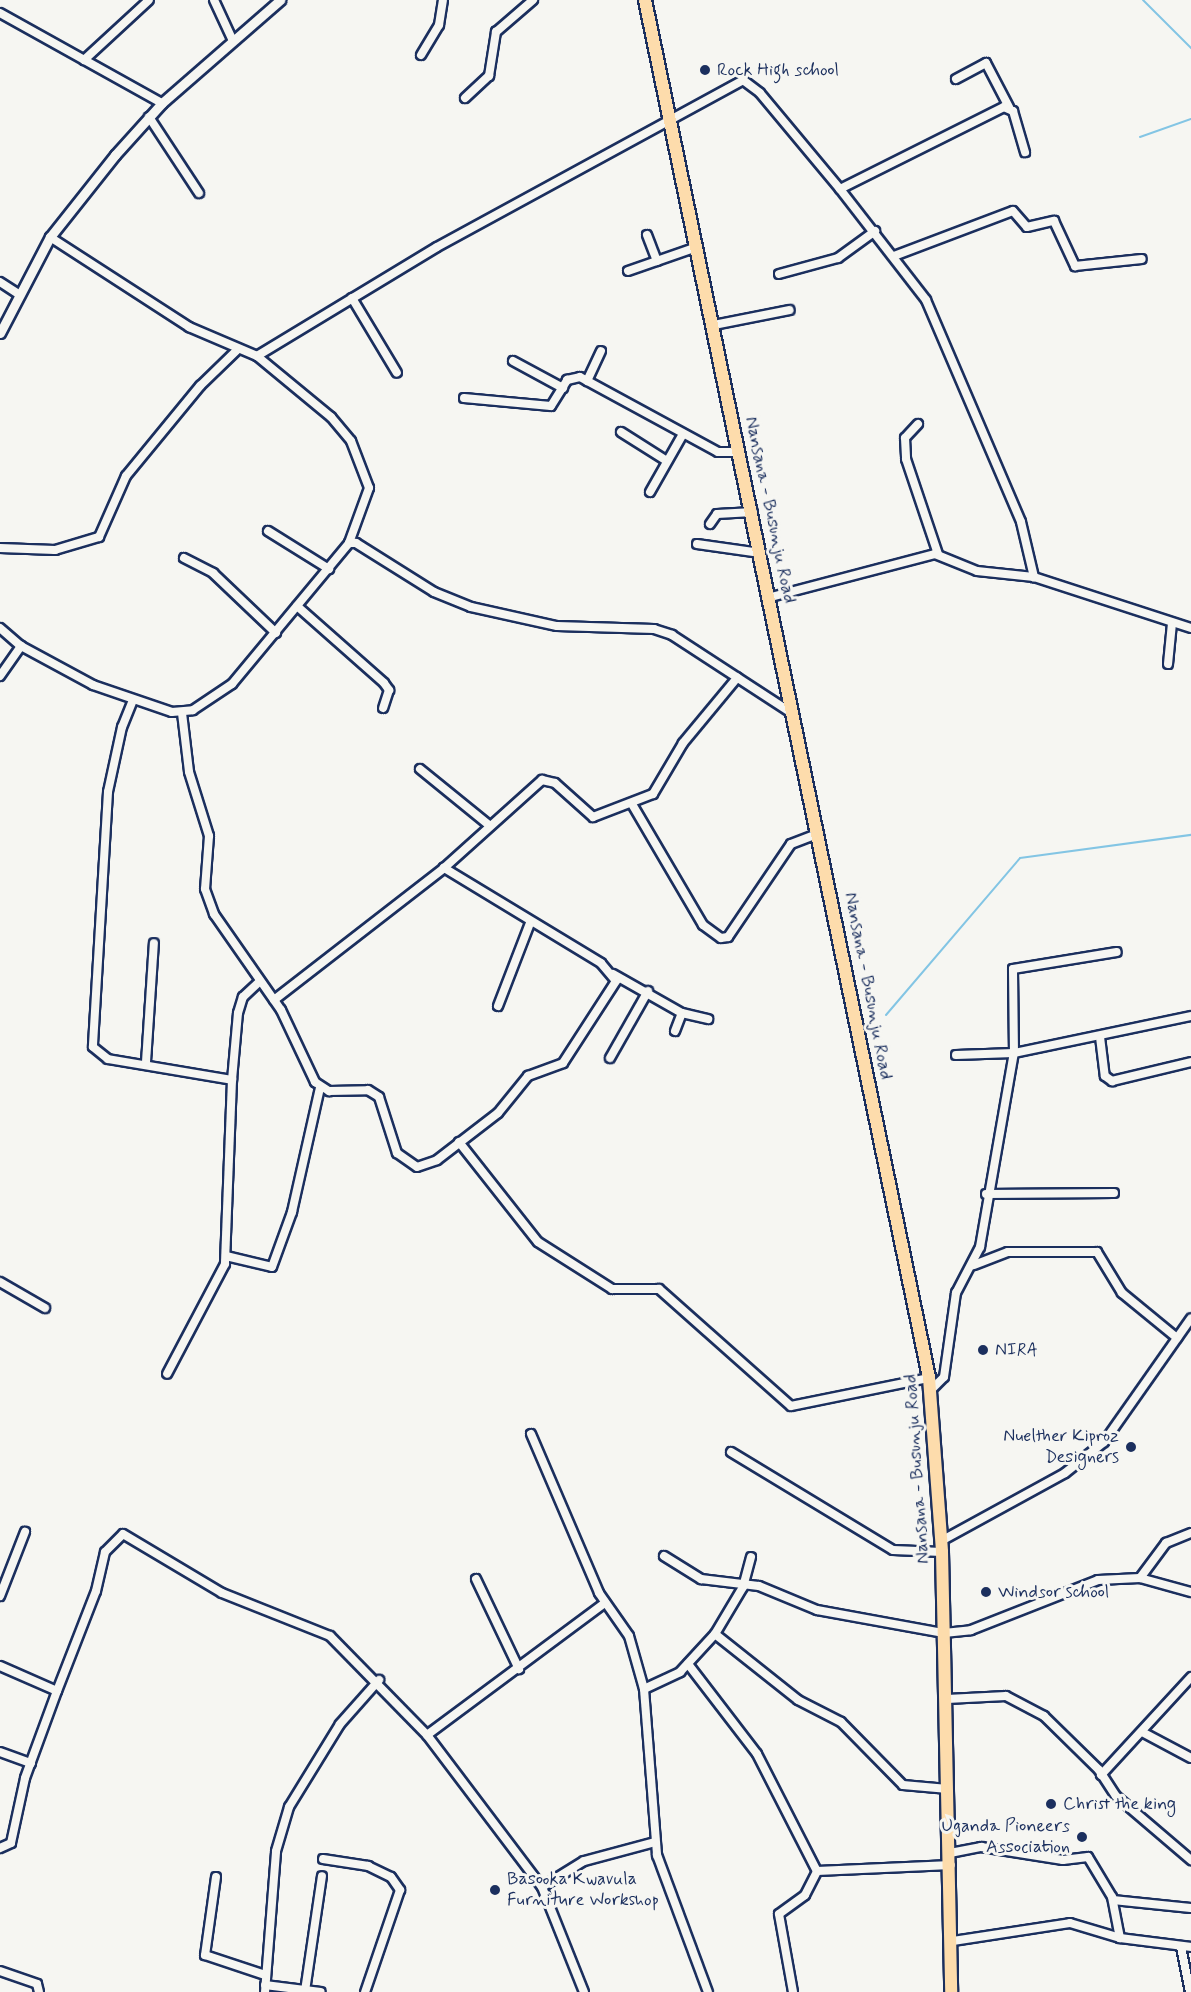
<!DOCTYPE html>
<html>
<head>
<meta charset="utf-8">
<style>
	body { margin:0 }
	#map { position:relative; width:1191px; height:1992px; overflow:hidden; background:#f6f6f2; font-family:Mynerve,sans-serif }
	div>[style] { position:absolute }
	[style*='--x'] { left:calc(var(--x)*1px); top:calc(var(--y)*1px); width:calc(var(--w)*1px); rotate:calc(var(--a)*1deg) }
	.stream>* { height:2px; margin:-1px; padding:0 1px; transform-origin:1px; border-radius:1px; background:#83c5e4 }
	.roads { filter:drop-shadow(2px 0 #1b2f5e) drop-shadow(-2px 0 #1b2f5e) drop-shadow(0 2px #1b2f5e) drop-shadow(0 -2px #1b2f5e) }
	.minor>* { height:8px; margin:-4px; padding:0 4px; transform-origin:4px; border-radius:4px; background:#f6f6f2 }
	.tertiary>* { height:9px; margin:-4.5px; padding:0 4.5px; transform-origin:4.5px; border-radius:4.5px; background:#f6f6f2 }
	.primary>* { height:12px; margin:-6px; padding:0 6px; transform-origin:6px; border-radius:6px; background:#fddcac }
	.dots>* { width:16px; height:16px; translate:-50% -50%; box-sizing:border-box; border:3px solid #f6f6f2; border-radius:50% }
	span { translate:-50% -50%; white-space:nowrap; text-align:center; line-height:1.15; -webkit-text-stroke:6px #f6f6f2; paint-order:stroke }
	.poi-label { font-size:18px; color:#1b2f5e }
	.left { translate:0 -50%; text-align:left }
	.right { translate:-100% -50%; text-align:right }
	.street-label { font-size:18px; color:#1b2f5e }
</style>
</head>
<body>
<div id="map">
	<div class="stream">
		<div style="--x:1143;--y:0;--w:68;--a:45"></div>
		<div style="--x:1140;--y:137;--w:54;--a:-19.4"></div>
		<div style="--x:886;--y:1015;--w:206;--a:-49.5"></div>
		<div style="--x:1020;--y:858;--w:173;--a:-7.7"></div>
	</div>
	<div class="roads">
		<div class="minor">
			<div style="--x:214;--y:0;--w:45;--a:65.1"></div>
			<div style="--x:0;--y:13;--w:185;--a:29.1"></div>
			<div style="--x:421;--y:55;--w:35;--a:-59"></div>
			<div style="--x:439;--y:25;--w:25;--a:-81"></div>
			<div style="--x:84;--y:60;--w:88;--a:-42.7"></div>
			<div style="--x:956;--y:79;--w:34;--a:-28"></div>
			<div style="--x:986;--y:63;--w:50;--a:62.4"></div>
			<div style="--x:465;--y:98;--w:33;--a:-43"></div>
			<div style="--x:489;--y:76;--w:45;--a:-81"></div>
			<div style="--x:496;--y:32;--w:49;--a:-40.9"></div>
			<div style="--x:149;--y:117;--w:91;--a:56.7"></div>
			<div style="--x:840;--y:189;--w:183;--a:-26.6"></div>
			<div style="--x:1004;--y:107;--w:10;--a:24"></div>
			<div style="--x:1013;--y:111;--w:43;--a:73.7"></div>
			<div style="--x:647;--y:235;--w:28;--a:69"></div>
			<div style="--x:50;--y:237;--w:166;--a:32.9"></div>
			<div style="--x:189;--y:327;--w:74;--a:23.1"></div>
			<div style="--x:257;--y:356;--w:96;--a:39.5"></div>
			<div style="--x:331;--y:417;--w:31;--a:50"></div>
			<div style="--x:351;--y:441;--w:50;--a:69"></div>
			<div style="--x:369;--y:488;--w:59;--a:110"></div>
			<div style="--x:894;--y:256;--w:127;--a:-20.7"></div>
			<div style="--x:1013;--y:211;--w:21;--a:49"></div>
			<div style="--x:1027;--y:227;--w:28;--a:-13"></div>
			<div style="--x:1054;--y:221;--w:50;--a:65"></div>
			<div style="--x:1075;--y:266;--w:67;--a:-6"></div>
			<div style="--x:628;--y:271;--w:73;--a:-19.2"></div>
			<div style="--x:779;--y:274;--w:61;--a:-15.2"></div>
			<div style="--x:838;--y:258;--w:46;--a:-36.1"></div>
			<div style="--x:0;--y:282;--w:20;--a:33"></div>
			<div style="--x:352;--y:298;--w:87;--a:59"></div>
			<div style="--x:714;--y:325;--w:77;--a:-11.2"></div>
			<div style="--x:257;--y:356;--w:210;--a:-31.2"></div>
			<div style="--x:437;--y:247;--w:349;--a:-28.6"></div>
			<div style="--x:743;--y:80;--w:21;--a:37"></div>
			<div style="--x:760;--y:93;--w:125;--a:50.2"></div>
			<div style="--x:840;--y:189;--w:140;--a:52.2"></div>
			<div style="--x:926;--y:300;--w:241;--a:66.8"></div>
			<div style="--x:1021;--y:522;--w:57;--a:76.7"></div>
			<div style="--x:513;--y:361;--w:57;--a:28.4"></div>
			<div style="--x:587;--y:381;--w:33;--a:-65"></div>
			<div style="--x:464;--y:398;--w:87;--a:5.3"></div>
			<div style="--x:551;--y:406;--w:31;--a:-58"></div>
			<div style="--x:567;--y:380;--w:13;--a:-13"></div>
			<div style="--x:580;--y:377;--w:157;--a:28.5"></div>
			<div style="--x:718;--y:452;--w:22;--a:0"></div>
			<div style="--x:918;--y:424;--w:19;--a:133"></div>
			<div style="--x:905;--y:438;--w:21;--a:87"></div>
			<div style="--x:906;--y:459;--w:100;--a:71.4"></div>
			<div style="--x:621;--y:432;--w:54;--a:32.2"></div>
			<div style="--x:650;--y:492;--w:67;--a:-60.4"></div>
			<div style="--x:710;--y:524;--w:12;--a:-55"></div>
			<div style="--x:717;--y:514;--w:36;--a:-3"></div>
			<div style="--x:268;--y:531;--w:72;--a:31.9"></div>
			<div style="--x:697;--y:544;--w:64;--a:8.1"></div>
			<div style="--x:0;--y:548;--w:55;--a:2.1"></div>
			<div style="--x:55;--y:550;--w:46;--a:-16.5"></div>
			<div style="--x:99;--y:537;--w:67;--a:-66.1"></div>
			<div style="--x:126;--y:476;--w:117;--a:-50.6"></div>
			<div style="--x:200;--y:386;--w:53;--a:-44.2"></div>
			<div style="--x:184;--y:558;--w:33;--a:27"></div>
			<div style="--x:213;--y:573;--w:87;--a:43.6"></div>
			<div style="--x:771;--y:597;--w:170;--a:-14.7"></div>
			<div style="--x:935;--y:554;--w:45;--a:22"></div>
			<div style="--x:977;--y:571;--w:57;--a:6"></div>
			<div style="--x:1034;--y:577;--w:165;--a:18"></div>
			<div style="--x:297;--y:606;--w:116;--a:41.5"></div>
			<div style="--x:384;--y:683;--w:9;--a:54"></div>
			<div style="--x:389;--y:690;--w:19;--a:108"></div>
			<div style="--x:0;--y:628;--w:28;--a:41"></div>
			<div style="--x:21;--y:646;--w:82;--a:28.4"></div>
			<div style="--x:93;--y:685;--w:83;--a:18.9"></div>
			<div style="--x:172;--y:712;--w:21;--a:-5"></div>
			<div style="--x:193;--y:710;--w:47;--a:-33.7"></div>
			<div style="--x:232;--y:684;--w:183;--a:-50.3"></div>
			<div style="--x:349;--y:543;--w:7;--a:0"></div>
			<div style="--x:356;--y:543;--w:92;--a:32.1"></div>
			<div style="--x:434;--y:592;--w:40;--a:22"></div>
			<div style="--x:471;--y:607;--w:88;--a:12.5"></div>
			<div style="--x:557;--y:626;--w:97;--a:1.8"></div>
			<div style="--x:654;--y:629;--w:19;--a:18"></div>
			<div style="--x:672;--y:635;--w:145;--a:33.1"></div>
			<div style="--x:1168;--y:664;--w:41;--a:-84.4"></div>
			<div style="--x:0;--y:676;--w:37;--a:-55"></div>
			<div style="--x:133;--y:700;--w:29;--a:112"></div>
			<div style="--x:122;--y:727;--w:66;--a:102.2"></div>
			<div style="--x:108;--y:792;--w:255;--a:93.4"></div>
			<div style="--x:93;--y:1047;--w:19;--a:39"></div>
			<div style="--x:108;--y:1059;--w:126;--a:9.6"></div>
			<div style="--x:232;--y:1080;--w:184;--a:92.2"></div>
			<div style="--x:225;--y:1264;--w:124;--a:117.8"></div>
			<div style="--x:182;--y:713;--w:59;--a:83.2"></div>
			<div style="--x:189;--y:772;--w:67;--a:72.6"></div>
			<div style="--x:209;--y:836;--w:53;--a:94.3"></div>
			<div style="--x:205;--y:889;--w:27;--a:70"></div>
			<div style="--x:214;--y:914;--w:117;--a:55.1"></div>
			<div style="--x:281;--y:1010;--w:80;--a:64.7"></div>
			<div style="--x:315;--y:1082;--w:17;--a:33"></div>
			<div style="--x:329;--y:1091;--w:39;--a:-1"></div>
			<div style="--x:368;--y:1090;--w:13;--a:32"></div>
			<div style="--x:379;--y:1097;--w:59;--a:72.2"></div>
			<div style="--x:397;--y:1153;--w:24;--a:35"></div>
			<div style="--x:417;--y:1167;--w:21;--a:-19"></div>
			<div style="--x:437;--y:1160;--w:77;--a:-37.6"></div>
			<div style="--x:498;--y:1113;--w:48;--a:-51"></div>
			<div style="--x:528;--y:1076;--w:37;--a:-20"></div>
			<div style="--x:563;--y:1063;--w:98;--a:-57.1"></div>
			<div style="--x:616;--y:981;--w:23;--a:-130"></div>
			<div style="--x:601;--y:963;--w:184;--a:-148.8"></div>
			<div style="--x:420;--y:769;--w:89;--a:39.1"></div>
			<div style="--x:632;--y:804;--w:140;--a:59.6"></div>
			<div style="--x:703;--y:925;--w:22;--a:36"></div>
			<div style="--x:721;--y:938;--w:7;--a:-8"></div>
			<div style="--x:728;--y:937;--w:112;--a:-55.9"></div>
			<div style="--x:791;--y:844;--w:30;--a:-21"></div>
			<div style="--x:613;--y:974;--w:79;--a:29.5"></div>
			<div style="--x:682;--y:1013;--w:27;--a:13"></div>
			<div style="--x:274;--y:1000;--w:215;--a:-37.8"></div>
			<div style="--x:444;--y:868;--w:132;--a:-41.9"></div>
			<div style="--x:542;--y:780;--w:13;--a:13"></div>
			<div style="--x:555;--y:783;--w:51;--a:41.8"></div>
			<div style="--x:593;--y:817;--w:64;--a:-21"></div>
			<div style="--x:653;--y:794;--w:59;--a:-59.5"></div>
			<div style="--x:683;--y:743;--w:85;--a:-50.3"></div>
			<div style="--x:498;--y:1006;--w:89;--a:-68.9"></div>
			<div style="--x:675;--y:1031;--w:19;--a:-69"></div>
			<div style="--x:1100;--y:1037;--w:39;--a:83"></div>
			<div style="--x:1105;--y:1076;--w:9;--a:36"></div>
			<div style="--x:1112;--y:1081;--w:81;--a:-13.5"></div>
			<div style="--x:956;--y:1055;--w:58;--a:-2"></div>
			<div style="--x:1014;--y:1053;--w:84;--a:-90.7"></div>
			<div style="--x:1013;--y:969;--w:105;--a:-9.3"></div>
			<div style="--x:610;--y:1058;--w:77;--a:-60.4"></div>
			<div style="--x:146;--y:1062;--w:119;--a:-86.2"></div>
			<div style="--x:232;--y:1080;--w:67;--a:-84.9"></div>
			<div style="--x:238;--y:1013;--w:17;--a:-73"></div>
			<div style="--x:243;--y:997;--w:21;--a:-43"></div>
			<div style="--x:459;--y:1142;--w:127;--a:51.7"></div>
			<div style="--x:538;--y:1242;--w:88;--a:32.4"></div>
			<div style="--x:612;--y:1289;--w:47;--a:0"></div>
			<div style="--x:659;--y:1289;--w:176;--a:41.6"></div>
			<div style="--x:791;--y:1406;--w:141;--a:-11.5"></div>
			<div style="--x:986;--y:1194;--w:128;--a:-0.4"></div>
			<div style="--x:226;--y:1256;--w:47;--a:13.4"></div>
			<div style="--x:272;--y:1267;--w:59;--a:-70"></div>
			<div style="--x:292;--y:1212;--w:127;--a:-77.3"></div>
			<div style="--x:974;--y:1265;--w:36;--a:-21"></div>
			<div style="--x:1008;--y:1252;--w:89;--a:0"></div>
			<div style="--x:1097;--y:1252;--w:48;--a:58.6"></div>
			<div style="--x:1122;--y:1293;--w:71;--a:39.3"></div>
			<div style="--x:0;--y:1282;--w:52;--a:30"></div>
			<div style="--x:931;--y:1390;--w:18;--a:-45"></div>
			<div style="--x:944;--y:1377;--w:85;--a:-81.9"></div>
			<div style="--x:956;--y:1293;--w:52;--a:-62.4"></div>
			<div style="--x:980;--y:1247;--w:197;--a:-80.1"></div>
			<div style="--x:1014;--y:1053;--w:181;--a:-11.8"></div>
			<div style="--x:531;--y:1434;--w:173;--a:66.8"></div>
			<div style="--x:599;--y:1593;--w:52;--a:55.1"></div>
			<div style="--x:629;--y:1636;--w:55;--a:74.2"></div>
			<div style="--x:644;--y:1689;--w:40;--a:-25"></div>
			<div style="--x:680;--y:1672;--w:52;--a:-47.4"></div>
			<div style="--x:715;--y:1634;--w:55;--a:-59.2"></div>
			<div style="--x:743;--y:1587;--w:31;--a:-75"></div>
			<div style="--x:731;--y:1452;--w:189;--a:31.2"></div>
			<div style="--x:893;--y:1550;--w:49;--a:2.3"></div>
			<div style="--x:941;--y:1541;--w:141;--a:-28.7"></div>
			<div style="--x:1065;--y:1473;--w:50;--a:-38.5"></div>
			<div style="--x:1104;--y:1442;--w:151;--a:-54.9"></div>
			<div style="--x:664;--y:1556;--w:44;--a:31.9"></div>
			<div style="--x:701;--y:1579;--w:58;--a:6.9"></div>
			<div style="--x:759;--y:1586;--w:63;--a:22.5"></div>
			<div style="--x:817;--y:1610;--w:129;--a:10.3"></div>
			<div style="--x:944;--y:1633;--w:27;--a:-6"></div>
			<div style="--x:971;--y:1630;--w:136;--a:-21.5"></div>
			<div style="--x:1098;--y:1580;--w:42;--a:-2.7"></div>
			<div style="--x:1140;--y:1578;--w:53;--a:15.4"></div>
			<div style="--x:1140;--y:1578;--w:44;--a:-53.4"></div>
			<div style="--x:1166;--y:1543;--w:27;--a:-22"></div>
			<div style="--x:476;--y:1579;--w:100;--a:64.5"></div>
			<div style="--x:0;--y:1596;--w:69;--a:-68.7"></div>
			<div style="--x:715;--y:1634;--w:106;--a:38.5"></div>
			<div style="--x:798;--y:1700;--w:48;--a:27.1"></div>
			<div style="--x:841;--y:1722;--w:88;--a:45.5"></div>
			<div style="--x:903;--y:1785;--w:45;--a:5.1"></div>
			<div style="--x:688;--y:1664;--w:113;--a:52.5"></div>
			<div style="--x:757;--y:1754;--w:131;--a:62.9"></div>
			<div style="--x:817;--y:1871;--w:134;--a:-2.6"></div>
			<div style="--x:0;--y:1666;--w:62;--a:23.7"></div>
			<div style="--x:57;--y:1691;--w:107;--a:-68.7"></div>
			<div style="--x:96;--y:1591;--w:40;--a:-77"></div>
			<div style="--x:105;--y:1552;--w:25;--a:-45"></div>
			<div style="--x:123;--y:1534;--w:115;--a:30.8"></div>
			<div style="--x:222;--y:1593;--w:116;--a:21.7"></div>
			<div style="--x:330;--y:1636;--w:139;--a:45.6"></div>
			<div style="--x:427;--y:1735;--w:191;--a:52.9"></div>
			<div style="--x:542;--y:1887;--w:113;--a:68.2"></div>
			<div style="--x:644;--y:1689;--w:167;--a:85.5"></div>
			<div style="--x:657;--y:1855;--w:146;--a:69.6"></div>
			<div style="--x:947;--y:1699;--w:59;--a:-2.9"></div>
			<div style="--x:1006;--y:1696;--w:43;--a:27.8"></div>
			<div style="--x:1044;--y:1716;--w:77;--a:44.5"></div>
			<div style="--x:1099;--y:1770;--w:31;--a:57"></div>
			<div style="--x:1116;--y:1796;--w:99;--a:40.5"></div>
			<div style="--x:1144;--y:1733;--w:53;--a:28"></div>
			<div style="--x:427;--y:1735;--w:222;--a:-36.6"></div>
			<div style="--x:0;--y:1752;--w:33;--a:20"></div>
			<div style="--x:1101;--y:1775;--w:133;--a:-47.4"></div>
			<div style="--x:0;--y:1848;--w:12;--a:-24"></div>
			<div style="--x:11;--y:1843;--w:66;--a:-77.8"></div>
			<div style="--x:25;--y:1778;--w:93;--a:-69.8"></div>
			<div style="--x:950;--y:1853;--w:32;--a:-11"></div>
			<div style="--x:981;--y:1847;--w:83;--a:9"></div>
			<div style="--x:1063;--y:1860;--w:25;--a:-7"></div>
			<div style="--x:1088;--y:1857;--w:47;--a:59"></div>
			<div style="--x:1112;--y:1897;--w:42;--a:79"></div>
			<div style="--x:323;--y:1859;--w:46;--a:8.8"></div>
			<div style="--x:368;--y:1866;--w:25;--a:26"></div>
			<div style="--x:391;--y:1877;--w:16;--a:55"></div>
			<div style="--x:400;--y:1890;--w:108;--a:108.9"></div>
			<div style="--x:216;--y:1877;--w:79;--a:98"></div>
			<div style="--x:205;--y:1955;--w:63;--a:18.4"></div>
			<div style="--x:542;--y:1887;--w:49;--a:-31.8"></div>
			<div style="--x:584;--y:1861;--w:73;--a:-15"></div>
			<div style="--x:1113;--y:1900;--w:78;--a:5.9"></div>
			<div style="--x:953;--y:1941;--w:118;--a:-8.7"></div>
			<div style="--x:1070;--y:1923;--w:52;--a:16.7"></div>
			<div style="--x:1120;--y:1938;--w:72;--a:7.2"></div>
			<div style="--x:1181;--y:1947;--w:46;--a:78.7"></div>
			<div style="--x:0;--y:1971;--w:39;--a:19"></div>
			<div style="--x:37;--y:1984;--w:8;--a:76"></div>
			<div style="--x:265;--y:1985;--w:56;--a:7.1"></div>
			<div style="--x:305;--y:1991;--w:116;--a:-81.6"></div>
			<div style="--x:265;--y:1992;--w:141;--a:-85.5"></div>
			<div style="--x:276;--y:1851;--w:46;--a:-73.5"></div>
			<div style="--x:289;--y:1807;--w:97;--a:-58.4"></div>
			<div style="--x:340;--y:1724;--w:59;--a:-48.4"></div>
			<div style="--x:793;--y:1992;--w:79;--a:-100.2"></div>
			<div style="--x:779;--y:1914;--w:32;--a:-36"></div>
			<div style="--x:805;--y:1895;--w:27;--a:-63"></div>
		</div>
		<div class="tertiary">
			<div style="--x:0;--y:333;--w:108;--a:-62.5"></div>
			<div style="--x:50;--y:237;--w:105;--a:-51.6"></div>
			<div style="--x:115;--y:155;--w:70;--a:-47.9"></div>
			<div style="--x:162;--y:103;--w:157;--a:-41.1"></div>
		</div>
		<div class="primary">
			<div style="--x:645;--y:0;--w:1407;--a:78.35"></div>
			<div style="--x:929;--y:1378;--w:174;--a:85.7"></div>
			<div style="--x:942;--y:1552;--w:440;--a:88.8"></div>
		</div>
	</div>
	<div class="dots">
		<div style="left:705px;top:70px;background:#1b2f5e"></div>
		<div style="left:983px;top:1350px;background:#1b2f5e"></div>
		<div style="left:1131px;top:1447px;background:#1b2f5e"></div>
		<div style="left:986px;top:1592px;background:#1b2f5e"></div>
		<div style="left:1051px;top:1804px;background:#1b2f5e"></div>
		<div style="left:1082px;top:1837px;background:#1b2f5e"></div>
		<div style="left:495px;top:1890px;background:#1b2f5e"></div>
	</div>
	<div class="poi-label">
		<span class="left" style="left:717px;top:70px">Rock High school</span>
		<span class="left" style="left:995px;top:1350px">NIRA</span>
		<span class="right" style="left:1119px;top:1447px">Nuelther Kiproz<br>Designers</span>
		<span class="left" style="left:998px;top:1592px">Windsor school</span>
		<span class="left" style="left:1063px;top:1804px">Christ the king</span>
		<span class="right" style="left:1070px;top:1837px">Uganda Pioneers<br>Association</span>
		<span class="left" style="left:507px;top:1890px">Basooka Kwavula<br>Furniture Workshop</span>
	</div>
	<div class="street-label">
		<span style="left:770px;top:510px;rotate:78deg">Nansana - Busunju Road</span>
		<span style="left:868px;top:986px;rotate:79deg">Nansana - Busunju Road</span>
		<span style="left:917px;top:1469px;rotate:-94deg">Nansana - Busunju Road</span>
	</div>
</div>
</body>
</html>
